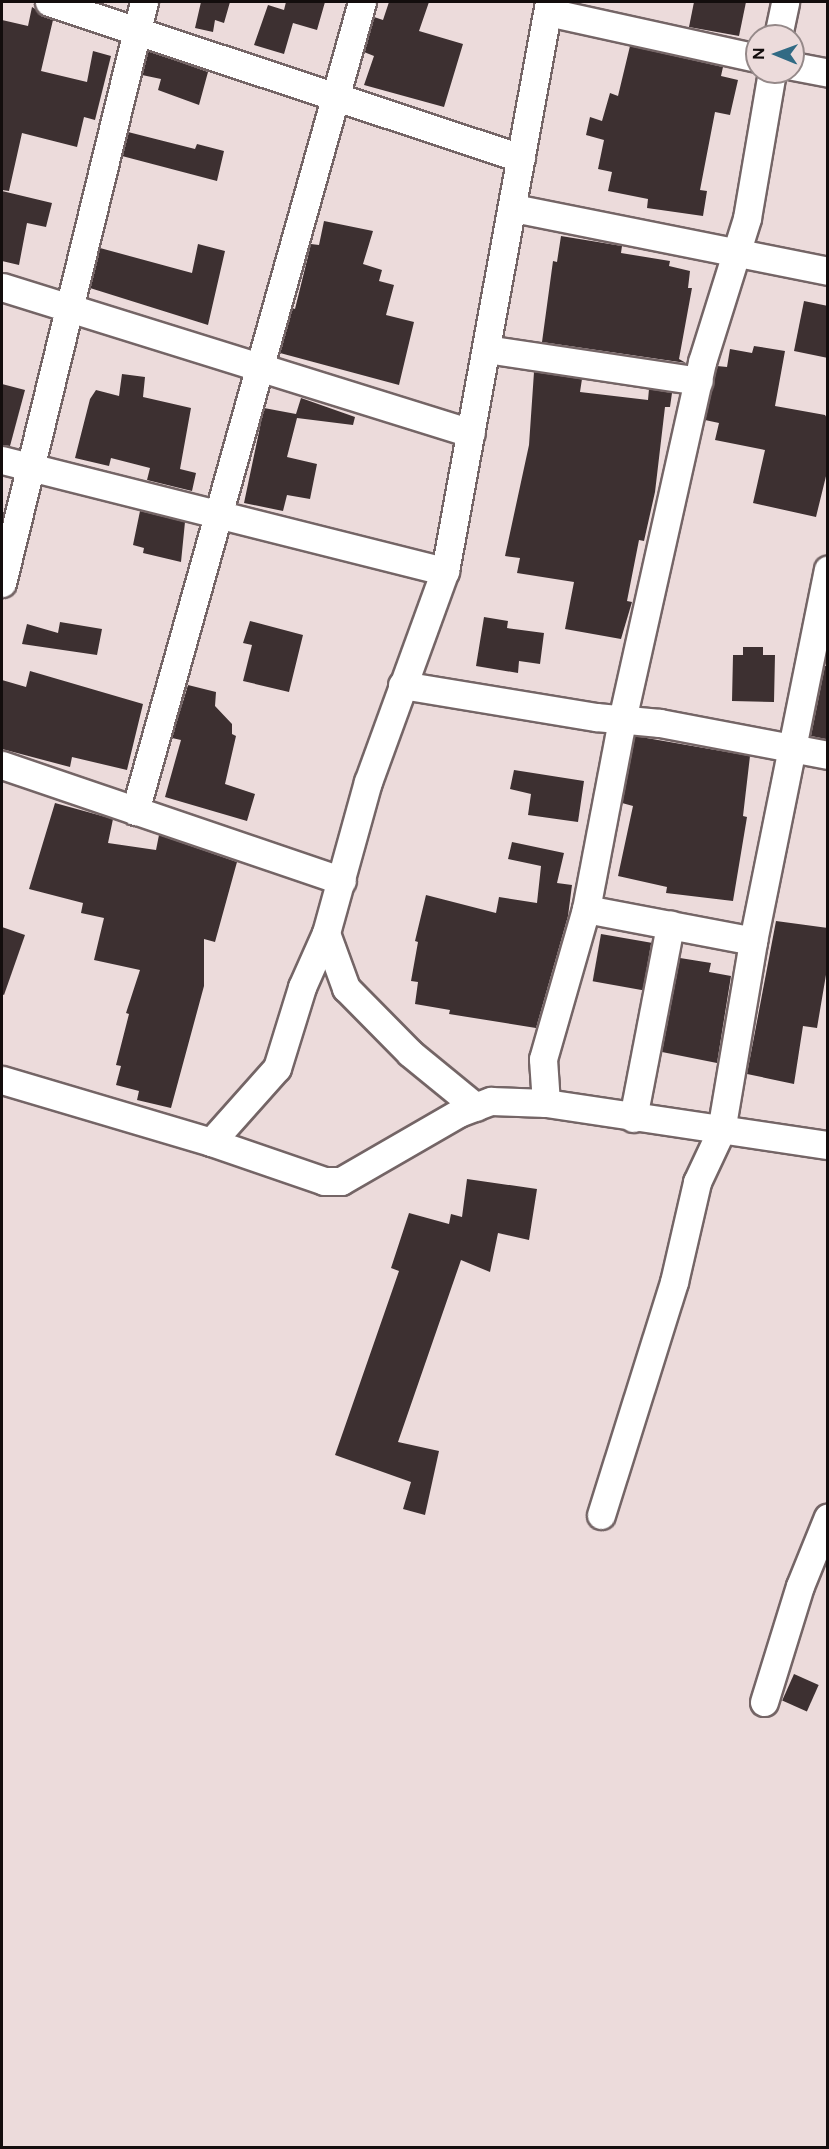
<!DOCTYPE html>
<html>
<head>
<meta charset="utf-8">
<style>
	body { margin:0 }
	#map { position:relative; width:829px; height:2149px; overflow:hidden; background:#ecdbdb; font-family:Figtree,sans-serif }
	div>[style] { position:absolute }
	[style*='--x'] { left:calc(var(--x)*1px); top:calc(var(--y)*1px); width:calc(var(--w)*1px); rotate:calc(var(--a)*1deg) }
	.building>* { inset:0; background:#3d3031; transform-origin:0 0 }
	.roads { filter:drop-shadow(2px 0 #746566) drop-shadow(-2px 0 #746566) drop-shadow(0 2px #746566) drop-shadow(0 -2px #746566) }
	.street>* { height:27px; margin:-13.5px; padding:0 13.5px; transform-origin:13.5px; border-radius:13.5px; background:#fff }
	span { translate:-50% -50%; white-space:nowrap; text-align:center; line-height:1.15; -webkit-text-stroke:6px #ecdbdb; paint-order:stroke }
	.frame { position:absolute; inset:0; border:3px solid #130d0d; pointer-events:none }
	.north { position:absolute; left:745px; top:24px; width:60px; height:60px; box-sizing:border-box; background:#ecdbdb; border:2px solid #958989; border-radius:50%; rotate:271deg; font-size:16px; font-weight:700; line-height:24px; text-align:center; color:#130d0d }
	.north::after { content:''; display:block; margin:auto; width:21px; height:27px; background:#316a84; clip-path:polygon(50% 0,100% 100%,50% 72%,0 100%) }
</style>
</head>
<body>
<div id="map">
	<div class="building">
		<div style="clip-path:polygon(201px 2px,230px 2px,224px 23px,215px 20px,213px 32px,195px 28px)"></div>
		<div style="clip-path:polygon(286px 2px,325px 2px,317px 30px,293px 23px,284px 54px,254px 45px,268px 5px,284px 10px)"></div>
		<div style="clip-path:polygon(389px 2px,429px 2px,419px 31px,463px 44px,444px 107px,364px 85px,374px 56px,364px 52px,374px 17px,383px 20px)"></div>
		<div style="clip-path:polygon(694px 2px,746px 2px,739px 36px,689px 27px)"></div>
		<div style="clip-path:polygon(32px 7px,53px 20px,41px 71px,87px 82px,93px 51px,111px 56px,95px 120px,84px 117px,77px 147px,22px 133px,9px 191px,2px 190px,2px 20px,28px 26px)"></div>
		<div style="clip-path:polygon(630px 46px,723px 67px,721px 76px,738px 80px,730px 115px,715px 112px,700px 190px,707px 191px,703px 216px,647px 208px,648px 199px,608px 191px,612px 172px,598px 169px,604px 140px,586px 135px,590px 117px,602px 121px,610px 93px,618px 96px)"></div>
		<div style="clip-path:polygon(148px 51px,208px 72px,199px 105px,158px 90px,161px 79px,142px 75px)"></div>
		<div style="clip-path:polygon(128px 132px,195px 149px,197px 144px,224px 151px,217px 181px,122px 156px)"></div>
		<div style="clip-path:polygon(2px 191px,52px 203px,46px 227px,27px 223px,19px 265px,2px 261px)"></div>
		<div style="clip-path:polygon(324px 221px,373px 231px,363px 264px,382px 270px,379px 281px,394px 285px,386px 315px,414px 322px,399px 385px,280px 353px,292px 308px,295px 309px,311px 244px,319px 245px)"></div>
		<div style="clip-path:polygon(561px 236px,622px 246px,621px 253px,670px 261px,669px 266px,690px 271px,688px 288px,692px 288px,679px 359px,686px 363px,542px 342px,553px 261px,557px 262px)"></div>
		<div style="clip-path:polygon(198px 244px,225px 251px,208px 325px,90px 288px,100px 248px,192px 273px)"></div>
		<div style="clip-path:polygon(804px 301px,828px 306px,828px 358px,794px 351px)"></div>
		<div style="clip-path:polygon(754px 346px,785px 351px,775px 406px,825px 415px,828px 420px,828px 468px,816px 517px,753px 503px,765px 450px,715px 440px,719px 423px,705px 420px,717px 366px,727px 367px,730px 349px,752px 353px)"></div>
		<div style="clip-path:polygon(534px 372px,582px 379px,580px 392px,648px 400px,649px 389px,672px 393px,670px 407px,665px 407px,655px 492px,644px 541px,639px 540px,627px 601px,632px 602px,621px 639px,565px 629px,574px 582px,517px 573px,520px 558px,505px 556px,529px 445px)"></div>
		<div style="clip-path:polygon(122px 374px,145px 377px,143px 397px,191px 408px,180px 469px,196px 473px,192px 491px,147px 480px,150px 468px,111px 458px,109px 466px,75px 458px,90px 399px,96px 390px,119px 396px)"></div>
		<div style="clip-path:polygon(2px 384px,25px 390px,10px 446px,2px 445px)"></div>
		<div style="clip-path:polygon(301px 398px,355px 417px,353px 425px,297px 418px,287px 457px,317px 464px,310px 499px,287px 495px,283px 511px,244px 503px,264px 408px,296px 414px)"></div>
		<div style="clip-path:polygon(140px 511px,185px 522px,181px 562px,143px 553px,144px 548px,133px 545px)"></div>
		<div style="clip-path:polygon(484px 617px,508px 621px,507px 628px,544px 633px,540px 664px,519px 661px,518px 673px,476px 666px)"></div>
		<div style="clip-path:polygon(250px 621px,303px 635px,289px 692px,243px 681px,252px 645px,243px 643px)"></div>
		<div style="clip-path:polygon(60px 622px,102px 629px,97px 655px,22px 644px,27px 624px,58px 633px)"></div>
		<div style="clip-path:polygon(743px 647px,763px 647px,763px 655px,775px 655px,774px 702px,732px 701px,733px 655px,743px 655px)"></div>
		<div style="clip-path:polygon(825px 666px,828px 666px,826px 739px,811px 736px)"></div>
		<div style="clip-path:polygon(30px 671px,143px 704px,127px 770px,72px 757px,70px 767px,2px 749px,2px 680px,26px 687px)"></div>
		<div style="clip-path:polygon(188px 685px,216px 692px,215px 706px,232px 724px,232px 734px,236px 736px,225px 784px,255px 794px,247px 821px,165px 797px,181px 740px,172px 738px)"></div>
		<div style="clip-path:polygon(635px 736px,750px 756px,743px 816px,747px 817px,733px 901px,666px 893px,667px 887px,618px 876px,633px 806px,622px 803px)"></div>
		<div style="clip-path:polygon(514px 770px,584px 781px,578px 822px,528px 815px,531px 794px,510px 789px)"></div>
		<div style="clip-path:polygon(55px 803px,113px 819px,108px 843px,156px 850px,159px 835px,237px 862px,215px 942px,204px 939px,204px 986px,171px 1108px,137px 1100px,139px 1091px,116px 1085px,121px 1066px,116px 1065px,129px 1014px,126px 1013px,140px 970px,94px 960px,104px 918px,81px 913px,83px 903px,29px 889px)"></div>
		<div style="clip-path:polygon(512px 842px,564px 853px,557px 883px,572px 885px,568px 916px,536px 1028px,449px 1014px,450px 1010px,415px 1004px,418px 982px,411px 981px,418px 942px,415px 941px,426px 895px,496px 913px,499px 897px,537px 903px,541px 866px,508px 859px)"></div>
		<div style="clip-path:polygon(776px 921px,828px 928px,828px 963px,817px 1028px,803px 1026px,794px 1084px,747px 1074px)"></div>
		<div style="clip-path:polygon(2px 927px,25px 935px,4px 995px,2px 994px)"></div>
		<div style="left:601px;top:934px;width:51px;height:48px;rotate:10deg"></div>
		<div style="clip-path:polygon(680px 958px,711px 963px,709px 972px,731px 976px,717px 1063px,662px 1052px)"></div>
		<div style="clip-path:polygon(467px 1179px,537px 1189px,529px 1240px,498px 1233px,490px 1272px,461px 1260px,398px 1442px,439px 1451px,425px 1515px,403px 1509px,411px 1482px,335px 1455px,399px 1271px,391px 1268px,409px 1213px,449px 1224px,451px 1214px,462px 1217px)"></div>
		<div style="left:794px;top:1674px;width:27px;height:29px;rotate:24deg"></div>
	</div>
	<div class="roads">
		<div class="street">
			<div style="--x:49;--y:2;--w:497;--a:18.3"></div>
			<div style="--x:548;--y:12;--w:214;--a:12.4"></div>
			<div style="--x:778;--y:36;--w:35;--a:-78"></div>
			<div style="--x:793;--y:66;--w:36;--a:11"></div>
			<div style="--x:513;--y:208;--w:321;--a:11.3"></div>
			<div style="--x:2;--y:287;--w:491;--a:17.3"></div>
			<div style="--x:486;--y:349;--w:215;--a:8.5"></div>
			<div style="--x:2;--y:460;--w:457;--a:14.1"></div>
			<div style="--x:2;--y:583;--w:598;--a:-76.27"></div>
			<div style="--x:402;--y:685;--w:197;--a:9.4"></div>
			<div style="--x:596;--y:717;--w:64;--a:5.4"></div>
			<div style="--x:660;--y:723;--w:171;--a:10.8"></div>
			<div style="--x:2;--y:765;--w:359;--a:18.8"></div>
			<div style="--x:135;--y:811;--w:840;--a:-74.33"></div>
			<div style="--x:586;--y:909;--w:170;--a:10.8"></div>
			<div style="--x:326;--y:933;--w:59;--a:70"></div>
			<div style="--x:346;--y:988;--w:91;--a:45.4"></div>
			<div style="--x:410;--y:1053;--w:85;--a:39.3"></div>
			<div style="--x:2;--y:1080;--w:218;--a:16.5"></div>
			<div style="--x:211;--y:1142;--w:120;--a:19"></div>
			<div style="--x:324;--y:1181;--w:17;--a:0"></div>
			<div style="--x:341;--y:1181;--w:136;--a:-30"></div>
			<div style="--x:459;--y:1113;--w:34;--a:-21"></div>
			<div style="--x:491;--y:1101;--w:55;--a:2.1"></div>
			<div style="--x:546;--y:1103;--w:285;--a:8.5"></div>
			<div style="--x:546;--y:1103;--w:44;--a:-93.9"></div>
			<div style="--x:543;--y:1059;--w:156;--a:-74"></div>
			<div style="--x:586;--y:909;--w:192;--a:-79.2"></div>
			<div style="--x:622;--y:720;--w:367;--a:-77.4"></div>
			<div style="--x:702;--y:362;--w:151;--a:-72.6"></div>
			<div style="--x:747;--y:218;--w:148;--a:-80.3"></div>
			<div style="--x:633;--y:1118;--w:197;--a:-79.1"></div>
			<div style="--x:211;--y:1142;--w:99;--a:-48.3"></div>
			<div style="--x:277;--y:1068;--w:85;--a:-72.8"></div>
			<div style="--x:302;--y:987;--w:59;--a:-66"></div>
			<div style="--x:326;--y:933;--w:157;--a:-74.5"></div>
			<div style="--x:368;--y:782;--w:225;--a:-70"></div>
			<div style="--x:445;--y:571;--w:578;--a:-79.64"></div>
			<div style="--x:601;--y:1515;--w:244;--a:-72.6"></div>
			<div style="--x:674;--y:1282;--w:103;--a:-77"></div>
			<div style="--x:697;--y:1182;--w:56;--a:-64.8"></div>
			<div style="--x:721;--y:1131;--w:193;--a:-80.4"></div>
			<div style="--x:753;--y:941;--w:379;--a:-78.6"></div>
			<div style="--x:764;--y:1702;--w:121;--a:-72.8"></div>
			<div style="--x:800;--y:1586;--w:74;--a:-67.9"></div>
		</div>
	</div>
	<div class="frame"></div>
	<div class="north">N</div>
</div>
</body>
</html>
